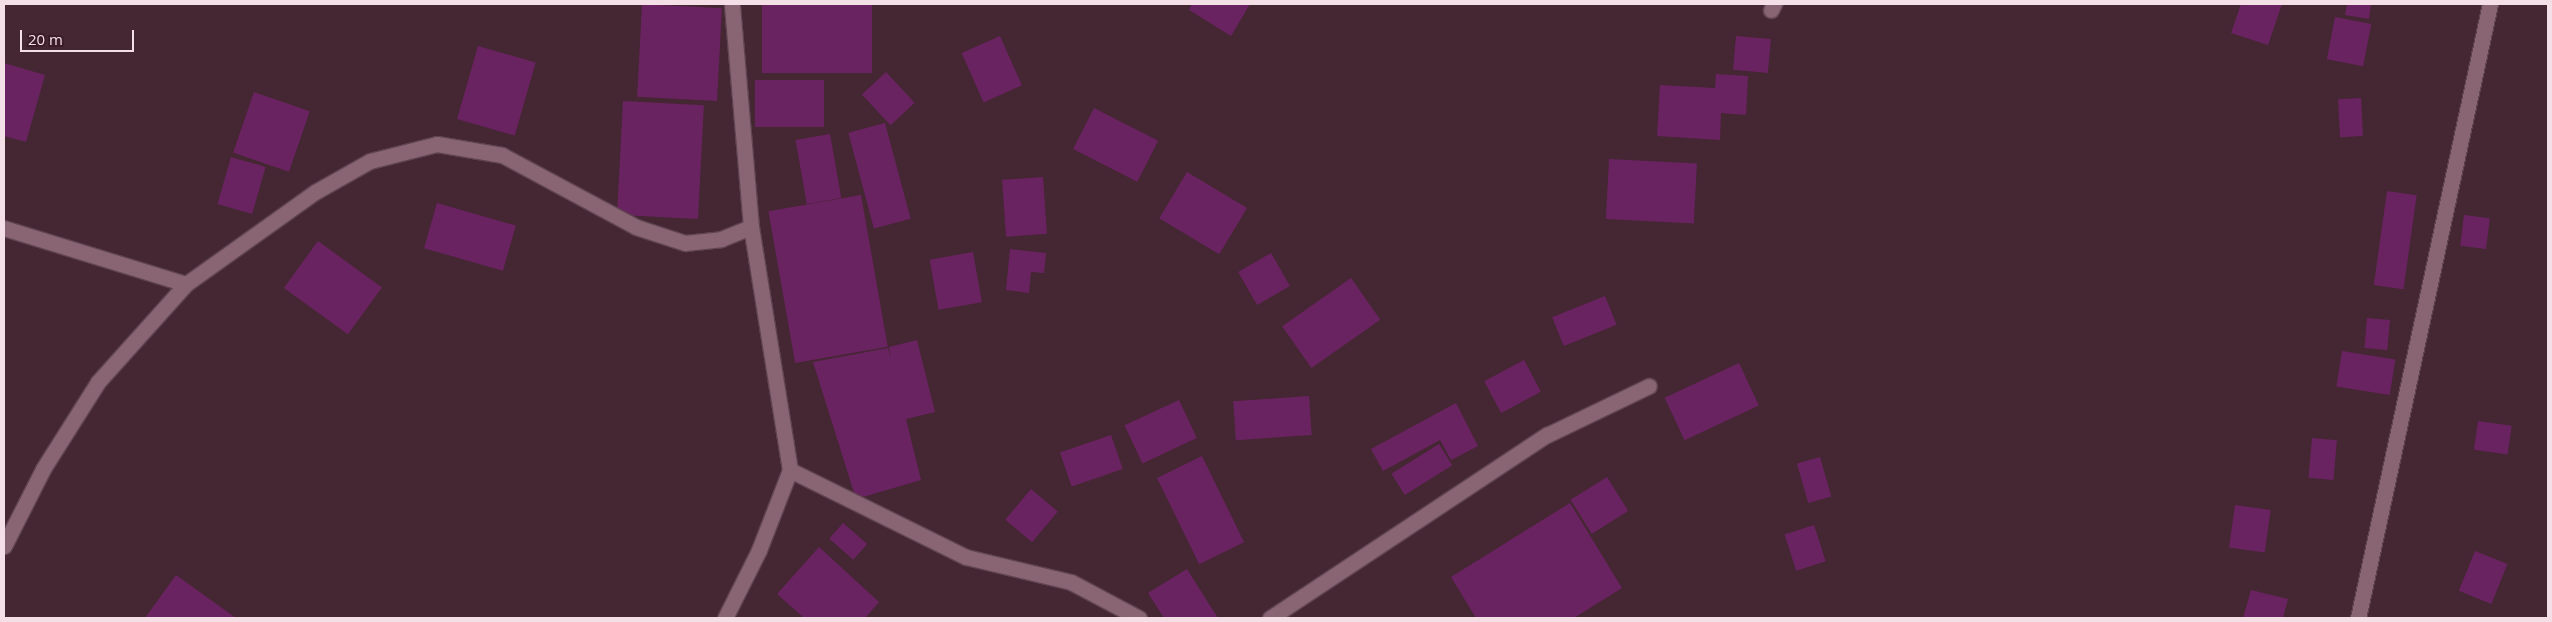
<!DOCTYPE html>
<html>
<head>
<meta charset="utf-8">
<style>
	body { margin:0 }
	#map { position:relative; width:2552px; height:622px; overflow:hidden; background:#452633; font-family:"Open Sans",sans-serif }
	div>[style] { position:absolute }
	[style*='--x'] { left:calc(var(--x)*1px); top:calc(var(--y)*1px); width:calc(var(--w)*1px); rotate:calc(var(--a)*1deg) }
	.building>* { inset:0; background:#6a2361; transform-origin:0 0 }
	.roads { filter:drop-shadow(1px 0 #5f4450) drop-shadow(-1px 0 #5f4450) drop-shadow(0 1px #5f4450) drop-shadow(0 -1px #5f4450) }
	.minor>* { height:15px; margin:-7.5px; padding:0 7.5px; transform-origin:7.5px; border-radius:7.5px; background:#896473 }
	span { translate:-50% -50%; white-space:nowrap; text-align:center; line-height:1.15; -webkit-text-stroke:5px #3a1c29; paint-order:stroke }
	.frame { position:absolute; inset:0; border:5px solid #f4dfe6; pointer-events:none }
	.scale { position:absolute; left:20px; top:30px; width:114px; height:22px; box-sizing:border-box; border:2px solid #f4dfe6; border-top:0; padding-left:6px; font-size:15px; line-height:18px; white-space:nowrap; color:#f4dfe6; -webkit-text-stroke:4px #3a1c29; paint-order:stroke }
</style>
</head>
<body>
<div id="map">
	<div class="building">
		<div style="left:642px;top:4px;width:80px;height:93px;rotate:3deg"></div>
		<div style="left:762px;top:4px;width:110px;height:69px"></div>
		<div style="clip-path:polygon(1192px 4px,1250px 4px,1231px 36px,1189px 10px)"></div>
		<div style="clip-path:polygon(2241px 4px,2282px 4px,2268px 45px,2231px 33px)"></div>
		<div style="clip-path:polygon(2347px 4px,2371px 4px,2369px 19px,2345px 15px)"></div>
		<div style="left:2335px;top:17px;width:37px;height:43px;rotate:11deg"></div>
		<div style="left:1000px;top:36px;width:54px;height:42px;rotate:66deg"></div>
		<div style="left:1736px;top:36px;width:35px;height:34px;rotate:5deg"></div>
		<div style="left:478px;top:46px;width:60px;height:76px;rotate:16deg"></div>
		<div style="clip-path:polygon(4px 63px,45px 75px,26px 142px,4px 136px)"></div>
		<div style="left:886px;top:72px;width:42px;height:33px;rotate:47deg"></div>
		<div style="clip-path:polygon(1716px 74px,1748px 76px,1746px 115px,1721px 113px,1720px 140px,1657px 136px,1660px 85px,1715px 88px)"></div>
		<div style="left:755px;top:80px;width:69px;height:47px"></div>
		<div style="left:254px;top:92px;width:59px;height:64px;rotate:19deg"></div>
		<div style="left:2361px;top:98px;width:38px;height:23px;rotate:87deg"></div>
		<div style="left:623px;top:101px;width:81px;height:114px;rotate:3deg"></div>
		<div style="left:1094px;top:108px;width:72px;height:46px;rotate:27deg"></div>
		<div style="left:885px;top:123px;width:99px;height:38px;rotate:75deg"></div>
		<div style="left:830px;top:134px;width:65px;height:35px;rotate:80deg"></div>
		<div style="left:231px;top:157px;width:36px;height:49px;rotate:16deg"></div>
		<div style="left:1609px;top:159px;width:88px;height:60px;rotate:3deg"></div>
		<div style="left:1187px;top:172px;width:70px;height:54px;rotate:31deg"></div>
		<div style="left:1043px;top:177px;width:57px;height:41px;rotate:86deg"></div>
		<div style="left:2387px;top:191px;width:30px;height:95px;rotate:8deg"></div>
		<div style="left:861px;top:195px;width:154px;height:94px;rotate:80deg"></div>
		<div style="left:437px;top:203px;width:82px;height:47px;rotate:16deg"></div>
		<div style="left:2464px;top:215px;width:26px;height:31px;rotate:7deg"></div>
		<div style="left:318px;top:241px;width:79px;height:58px;rotate:36deg"></div>
		<div style="clip-path:polygon(1010px 249px,1046px 253px,1044px 273px,1031px 272px,1029px 293px,1006px 290px)"></div>
		<div style="left:973px;top:252px;width:51px;height:44px;rotate:80deg"></div>
		<div style="left:1271px;top:253px;width:38px;height:38px;rotate:60deg"></div>
		<div style="left:1351px;top:278px;width:51px;height:84px;rotate:55deg"></div>
		<div style="left:1605px;top:296px;width:31px;height:57px;rotate:68deg"></div>
		<div style="left:2367px;top:318px;width:23px;height:30px;rotate:5deg"></div>
		<div style="clip-path:polygon(917px 340px,935px 412px,906px 419px,921px 480px,856px 499px,813px 362px,888px 348px,891px 358px,889px 347px)"></div>
		<div style="left:2342px;top:351px;width:54px;height:36px;rotate:9deg"></div>
		<div style="left:1524px;top:360px;width:36px;height:45px;rotate:62deg"></div>
		<div style="left:1739px;top:363px;width:47px;height:82px;rotate:65deg"></div>
		<div style="left:1309px;top:396px;width:39px;height:76px;rotate:86deg"></div>
		<div style="left:1179px;top:400px;width:42px;height:60px;rotate:65deg"></div>
		<div style="clip-path:polygon(1456px 403px,1478px 446px,1451px 460px,1440px 440px,1383px 471px,1371px 449px)"></div>
		<div style="left:2478px;top:421px;width:34px;height:29px;rotate:8deg"></div>
		<div style="left:1111px;top:435px;width:36px;height:54px;rotate:71deg"></div>
		<div style="left:2312px;top:438px;width:25px;height:40px;rotate:5deg"></div>
		<div style="left:1439px;top:444px;width:25px;height:56px;rotate:58deg"></div>
		<div style="left:1202px;top:456px;width:96px;height:50px;rotate:64deg"></div>
		<div style="left:1820px;top:457px;width:41px;height:24px;rotate:74deg"></div>
		<div style="left:1607px;top:477px;width:40px;height:43px;rotate:58deg"></div>
		<div style="left:1031px;top:489px;width:35px;height:40px;rotate:40deg"></div>
		<div style="clip-path:polygon(1570px 503px,1622px 588px,1574px 618px,1476px 618px,1451px 577px)"></div>
		<div style="left:2235px;top:505px;width:36px;height:43px;rotate:8deg"></div>
		<div style="left:843px;top:523px;width:32px;height:21px;rotate:41deg"></div>
		<div style="left:1814px;top:525px;width:38px;height:31px;rotate:72deg"></div>
		<div style="clip-path:polygon(819px 547px,879px 602px,865px 618px,804px 618px,777px 594px)"></div>
		<div style="left:2475px;top:551px;width:35px;height:43px;rotate:22deg"></div>
		<div style="clip-path:polygon(1187px 569px,1207px 601px,1218px 618px,1164px 618px,1148px 593px)"></div>
		<div style="clip-path:polygon(176px 575px,236px 618px,145px 618px)"></div>
		<div style="clip-path:polygon(2251px 590px,2288px 599px,2283px 618px,2243px 618px)"></div>
	</div>
	<div class="roads">
		<div class="minor">
			<div style="--x:1771;--y:10;--w:7;--a:-63"></div>
			<div style="--x:4;--y:228;--w:190;--a:17.1"></div>
			<div style="--x:790;--y:470;--w:196;--a:26.3"></div>
			<div style="--x:966;--y:557;--w:108;--a:13.4"></div>
			<div style="--x:1071;--y:582;--w:77;--a:27.9"></div>
			<div style="--x:4;--y:546;--w:86;--a:-63.1"></div>
			<div style="--x:43;--y:469;--w:103;--a:-57.7"></div>
			<div style="--x:98;--y:382;--w:132;--a:-48.1"></div>
			<div style="--x:186;--y:284;--w:158;--a:-35.5"></div>
			<div style="--x:315;--y:192;--w:63;--a:-29.4"></div>
			<div style="--x:370;--y:161;--w:69;--a:-14.2"></div>
			<div style="--x:437;--y:144;--w:66;--a:9.6"></div>
			<div style="--x:502;--y:155;--w:152;--a:28.2"></div>
			<div style="--x:636;--y:227;--w:52;--a:18.1"></div>
			<div style="--x:685;--y:243;--w:36;--a:-6"></div>
			<div style="--x:721;--y:239;--w:32;--a:-22"></div>
			<div style="--x:725;--y:618;--w:76;--a:-63.4"></div>
			<div style="--x:759;--y:550;--w:86;--a:-68.8"></div>
			<div style="--x:790;--y:470;--w:246;--a:-99.1"></div>
			<div style="--x:751;--y:227;--w:224;--a:-94.9"></div>
			<div style="--x:1270;--y:618;--w:332;--a:-33.5"></div>
			<div style="--x:1547;--y:435;--w:113;--a:-25.7"></div>
			<div style="--x:2358;--y:618;--w:628;--a:-77.87"></div>
		</div>
	</div>
	<div class="frame"></div>
	<div class="scale">20 m</div>
</div>
</body>
</html>
